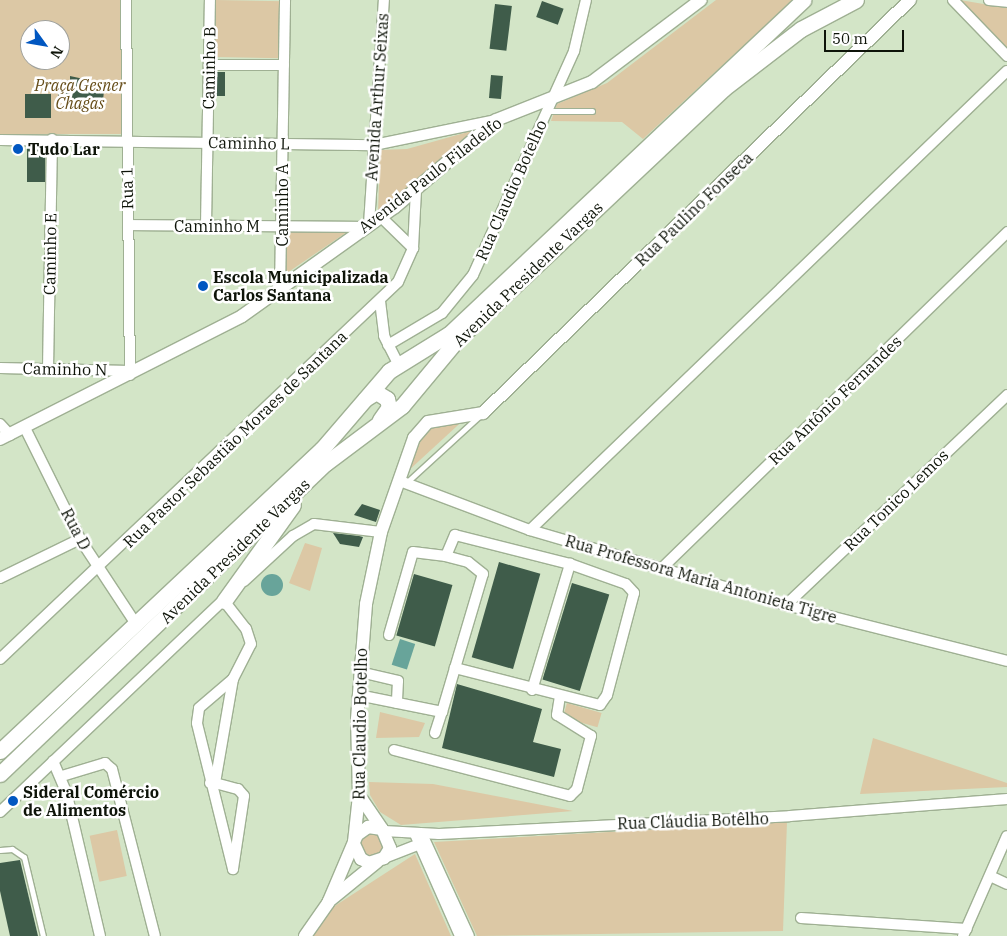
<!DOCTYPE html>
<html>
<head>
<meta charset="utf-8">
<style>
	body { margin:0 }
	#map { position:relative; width:1007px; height:936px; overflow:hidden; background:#d3e5c7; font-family:"IBM Plex Serif",serif }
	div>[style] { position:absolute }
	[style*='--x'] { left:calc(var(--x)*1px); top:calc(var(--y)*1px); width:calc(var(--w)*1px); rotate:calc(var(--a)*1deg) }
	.green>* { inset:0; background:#dcc8a5; transform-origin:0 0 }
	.water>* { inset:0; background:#68a49a; transform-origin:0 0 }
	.round { border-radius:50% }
	.building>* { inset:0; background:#3f5c4a; transform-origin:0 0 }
	.roads { filter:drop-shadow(1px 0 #9fb093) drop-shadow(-1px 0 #9fb093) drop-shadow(0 1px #9fb093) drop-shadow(0 -1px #9fb093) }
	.service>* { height:5px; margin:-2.5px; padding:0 2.5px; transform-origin:2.5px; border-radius:2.5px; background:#fff }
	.minor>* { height:10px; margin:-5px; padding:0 5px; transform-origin:5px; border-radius:5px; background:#fff }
	.tertiary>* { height:12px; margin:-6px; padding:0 6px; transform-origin:6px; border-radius:6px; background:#fff }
	.primary>* { height:15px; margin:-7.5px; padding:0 7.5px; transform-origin:7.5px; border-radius:7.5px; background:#fff }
	.dots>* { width:14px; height:14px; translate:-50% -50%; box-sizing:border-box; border:2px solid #fff; border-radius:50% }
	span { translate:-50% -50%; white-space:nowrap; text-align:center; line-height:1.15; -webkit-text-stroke:5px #fff; paint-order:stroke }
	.street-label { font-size:16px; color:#0e1409 }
	.park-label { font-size:16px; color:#664d19; font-style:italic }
	.poi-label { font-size:16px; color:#0e1409; font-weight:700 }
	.left { translate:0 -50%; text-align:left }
	.north { position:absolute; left:20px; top:20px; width:50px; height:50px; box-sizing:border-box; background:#fff; border:1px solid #9fa19d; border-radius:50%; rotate:122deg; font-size:14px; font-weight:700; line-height:20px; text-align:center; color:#0e1409 }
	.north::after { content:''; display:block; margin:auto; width:18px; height:22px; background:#0157c1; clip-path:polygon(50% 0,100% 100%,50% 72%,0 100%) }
	.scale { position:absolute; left:824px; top:30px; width:80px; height:22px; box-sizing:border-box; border:2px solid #0e1409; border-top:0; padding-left:6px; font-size:15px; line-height:18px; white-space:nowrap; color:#0e1409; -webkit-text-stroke:4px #fff; paint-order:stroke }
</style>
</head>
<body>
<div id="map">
	<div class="green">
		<div style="clip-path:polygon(evenodd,0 0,122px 0,121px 134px,0 134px,0 0,30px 30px,60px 30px,60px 60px,30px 60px,30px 30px)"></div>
		<div style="left:216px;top:0;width:68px;height:57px;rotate:1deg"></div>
		<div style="clip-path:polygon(716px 0,793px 0,643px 139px,622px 122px,551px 121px,557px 104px,607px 83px)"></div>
		<div style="clip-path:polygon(960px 0,1007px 8px,1007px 48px,983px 23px)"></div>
		<div style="clip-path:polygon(475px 130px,378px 213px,380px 150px,407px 149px)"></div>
		<div style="clip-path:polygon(286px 231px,347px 232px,284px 275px)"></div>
		<div style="clip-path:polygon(469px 415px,407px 472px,422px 430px)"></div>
		<div style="clip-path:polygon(305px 543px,322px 548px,310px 591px,289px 583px)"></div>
		<div style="left:567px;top:703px;width:36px;height:15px;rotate:16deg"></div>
		<div style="clip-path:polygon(380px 712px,425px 723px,419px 737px,376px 738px)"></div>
		<div style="clip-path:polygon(873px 738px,1007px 783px,1007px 787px,860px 794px)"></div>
		<div style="clip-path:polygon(369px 782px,433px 784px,573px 811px,401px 825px,380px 812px,370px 795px)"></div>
		<div style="clip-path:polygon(787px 822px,783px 931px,477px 936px,434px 842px)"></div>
		<div style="clip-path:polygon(369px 829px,385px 836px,381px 854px,367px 856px,359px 844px)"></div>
		<div style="left:117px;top:830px;width:47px;height:28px;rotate:78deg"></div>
		<div style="clip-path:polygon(415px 854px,451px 936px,313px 936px,330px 909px)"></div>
	</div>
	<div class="water">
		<div class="round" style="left:261px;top:574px;width:22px;height:22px"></div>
		<div style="left:400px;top:639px;width:16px;height:27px;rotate:18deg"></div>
	</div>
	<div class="building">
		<div style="left:542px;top:1px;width:23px;height:17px;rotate:20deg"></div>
		<div style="left:495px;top:4px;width:17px;height:45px;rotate:7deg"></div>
		<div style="left:216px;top:72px;width:9px;height:24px"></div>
		<div style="left:491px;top:75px;width:12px;height:23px;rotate:5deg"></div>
		<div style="clip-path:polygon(70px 76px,93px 81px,92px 90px,104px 90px,103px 101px,81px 100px,80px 108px,58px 101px,59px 80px,70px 81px)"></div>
		<div style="left:25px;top:94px;width:26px;height:24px"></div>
		<div style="left:27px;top:147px;width:18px;height:35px"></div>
		<div style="clip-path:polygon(362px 504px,380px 510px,376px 522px,354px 515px)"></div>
		<div style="clip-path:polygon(333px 533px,359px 536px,363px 537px,359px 547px,340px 544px)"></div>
		<div style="left:499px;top:562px;width:43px;height:99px;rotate:16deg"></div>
		<div style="left:414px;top:574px;width:40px;height:64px;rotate:16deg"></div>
		<div style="left:572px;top:583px;width:39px;height:101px;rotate:17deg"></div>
		<div style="clip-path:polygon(457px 684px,542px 709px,533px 742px,561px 749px,554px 777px,442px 748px)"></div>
		<div style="clip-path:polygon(20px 860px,38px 936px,10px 936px,0 891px,0 863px)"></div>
	</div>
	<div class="roads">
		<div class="service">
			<div style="--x:547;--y:111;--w:45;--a:0"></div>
			<div style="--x:406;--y:483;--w:99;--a:-42.5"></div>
			<div style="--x:0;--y:850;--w:12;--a:-5"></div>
			<div style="--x:12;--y:849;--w:14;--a:34"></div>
			<div style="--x:24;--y:857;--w:81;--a:76.5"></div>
		</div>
		<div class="minor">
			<div style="--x:126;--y:0;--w:375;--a:89.4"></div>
			<div style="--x:953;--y:0;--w:78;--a:46"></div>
			<div style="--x:989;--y:0;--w:18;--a:6"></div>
			<div style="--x:209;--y:65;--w:75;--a:0"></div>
			<div style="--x:0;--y:140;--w:374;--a:0.8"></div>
			<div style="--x:374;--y:145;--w:125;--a:-11.6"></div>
			<div style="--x:381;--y:217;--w:45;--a:44.1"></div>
			<div style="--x:369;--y:224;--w:225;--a:-86.2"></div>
			<div style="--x:128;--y:225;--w:238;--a:0.5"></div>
			<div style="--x:206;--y:225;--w:225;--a:-89"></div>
			<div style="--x:280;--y:289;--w:289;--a:-89"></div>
			<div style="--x:380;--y:301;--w:35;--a:83"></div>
			<div style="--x:384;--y:336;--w:30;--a:63"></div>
			<div style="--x:388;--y:345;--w:63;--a:-30.7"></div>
			<div style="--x:442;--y:313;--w:49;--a:-50.8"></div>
			<div style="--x:473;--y:275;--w:246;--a:-65.7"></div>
			<div style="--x:574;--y:51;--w:52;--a:-76.8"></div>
			<div style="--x:0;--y:368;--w:130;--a:1.3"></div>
			<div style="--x:48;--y:369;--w:230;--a:-89"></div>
			<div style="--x:0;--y:424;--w:15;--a:48"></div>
			<div style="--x:25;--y:428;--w:124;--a:63.6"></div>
			<div style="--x:80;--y:539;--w:102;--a:56.6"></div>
			<div style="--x:400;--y:481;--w:139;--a:20.7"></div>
			<div style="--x:530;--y:530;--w:267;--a:16.3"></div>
			<div style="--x:786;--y:605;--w:228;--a:14.2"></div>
			<div style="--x:530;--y:530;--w:662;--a:-43.9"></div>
			<div style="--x:662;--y:568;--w:482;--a:-44.2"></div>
			<div style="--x:0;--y:578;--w:89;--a:-26"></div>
			<div style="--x:244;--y:581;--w:67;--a:-42.6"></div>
			<div style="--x:293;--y:536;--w:24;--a:-30"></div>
			<div style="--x:314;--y:524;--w:67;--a:6.8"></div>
			<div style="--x:786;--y:605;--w:305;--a:-43.5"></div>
			<div style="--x:389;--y:635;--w:86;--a:-73.9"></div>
			<div style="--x:413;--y:552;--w:33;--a:7"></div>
			<div style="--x:0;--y:659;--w:548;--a:-43.45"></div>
			<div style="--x:398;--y:282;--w:37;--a:-66"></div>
			<div style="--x:413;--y:248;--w:58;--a:-87"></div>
			<div style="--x:360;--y:672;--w:39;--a:13"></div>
			<div style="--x:398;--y:681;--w:22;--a:93"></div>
			<div style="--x:532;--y:690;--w:132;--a:-73.2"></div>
			<div style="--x:358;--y:695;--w:86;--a:11.4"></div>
			<div style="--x:442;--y:712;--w:144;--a:-73.5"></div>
			<div style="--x:483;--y:574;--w:19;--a:-141"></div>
			<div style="--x:468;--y:562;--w:23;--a:-165"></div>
			<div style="--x:446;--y:556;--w:23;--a:-67"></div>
			<div style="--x:455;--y:535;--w:119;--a:14.2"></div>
			<div style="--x:570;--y:564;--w:59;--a:19.7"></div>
			<div style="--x:626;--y:584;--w:12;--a:48"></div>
			<div style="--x:634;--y:593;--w:106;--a:104.8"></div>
			<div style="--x:607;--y:695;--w:12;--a:125"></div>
			<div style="--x:600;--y:705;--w:150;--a:-165.7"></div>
			<div style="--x:435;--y:733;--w:22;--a:-72"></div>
			<div style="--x:394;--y:750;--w:182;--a:14.6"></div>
			<div style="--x:570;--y:796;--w:10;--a:-45"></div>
			<div style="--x:577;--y:789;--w:55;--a:-75.2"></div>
			<div style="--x:591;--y:736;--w:40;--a:-148"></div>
			<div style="--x:557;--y:715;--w:18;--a:-81"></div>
			<div style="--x:53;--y:761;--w:33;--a:67"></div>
			<div style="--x:66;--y:791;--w:149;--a:76.8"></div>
			<div style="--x:62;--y:776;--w:45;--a:-16.8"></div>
			<div style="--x:105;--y:763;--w:9;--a:41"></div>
			<div style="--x:112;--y:769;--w:172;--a:75.6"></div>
			<div style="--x:210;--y:783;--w:5;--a:0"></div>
			<div style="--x:215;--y:783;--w:106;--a:-80.2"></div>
			<div style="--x:215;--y:783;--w:24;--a:15"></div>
			<div style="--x:238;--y:789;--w:9;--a:49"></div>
			<div style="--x:244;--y:796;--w:74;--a:98.6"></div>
			<div style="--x:233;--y:869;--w:150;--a:-103.9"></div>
			<div style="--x:197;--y:723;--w:15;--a:-82"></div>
			<div style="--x:199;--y:708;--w:45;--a:-40.5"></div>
			<div style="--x:233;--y:679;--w:39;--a:-63"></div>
			<div style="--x:251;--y:644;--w:16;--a:-108"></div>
			<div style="--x:246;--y:629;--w:36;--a:-128"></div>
			<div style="--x:0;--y:812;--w:314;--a:-43.5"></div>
			<div style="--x:384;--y:831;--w:55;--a:3.1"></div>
			<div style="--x:439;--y:834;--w:351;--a:-2.9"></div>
			<div style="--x:790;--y:816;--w:218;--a:-4.5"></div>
			<div style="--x:415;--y:834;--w:111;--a:66.2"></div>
			<div style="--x:422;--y:834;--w:112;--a:65.3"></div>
			<div style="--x:384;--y:858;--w:44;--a:-21.3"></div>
			<div style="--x:990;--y:876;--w:19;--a:25"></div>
			<div style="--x:801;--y:918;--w:166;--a:3.8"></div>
			<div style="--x:963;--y:936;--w:109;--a:-66.3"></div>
		</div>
		<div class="tertiary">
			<div style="--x:0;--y:439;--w:271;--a:-26.9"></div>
			<div style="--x:242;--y:316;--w:188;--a:-35.5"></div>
			<div style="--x:395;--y:207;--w:133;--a:-40.7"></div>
			<div style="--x:496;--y:120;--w:103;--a:-21.6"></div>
			<div style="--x:592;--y:82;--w:136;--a:-37"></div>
			<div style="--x:359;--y:795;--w:41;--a:55.9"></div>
			<div style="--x:354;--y:842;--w:47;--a:-83.9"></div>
			<div style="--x:359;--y:795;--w:76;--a:-91.5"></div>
			<div style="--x:357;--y:719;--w:115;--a:-85.5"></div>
			<div style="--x:366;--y:604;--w:74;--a:-78.2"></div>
			<div style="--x:381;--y:532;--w:100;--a:-70.7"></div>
			<div style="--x:414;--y:438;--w:21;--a:-49"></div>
			<div style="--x:428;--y:422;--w:56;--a:-9.3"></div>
			<div style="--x:483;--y:413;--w:594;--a:-44.05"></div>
			<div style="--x:329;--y:901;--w:62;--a:-39.1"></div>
			<div style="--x:305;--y:936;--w:40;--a:-55.1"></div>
			<div style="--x:328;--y:903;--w:74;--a:-66.9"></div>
			<div style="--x:357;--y:835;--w:14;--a:-36"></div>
			<div style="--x:368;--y:827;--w:14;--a:8"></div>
			<div style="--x:382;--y:829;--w:21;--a:67"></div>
			<div style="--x:390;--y:848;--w:12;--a:121"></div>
			<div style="--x:384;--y:858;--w:16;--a:162"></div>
			<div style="--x:369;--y:863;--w:9;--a:-153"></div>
			<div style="--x:361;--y:859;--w:17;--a:-115"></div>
		</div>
		<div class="primary">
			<div style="--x:365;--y:399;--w:13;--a:-32"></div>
			<div style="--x:376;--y:392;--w:13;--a:32"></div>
			<div style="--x:387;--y:399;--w:8;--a:76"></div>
			<div style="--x:389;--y:407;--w:16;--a:125"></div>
			<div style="--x:224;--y:601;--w:118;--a:-54.3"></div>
			<div style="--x:0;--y:751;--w:441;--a:-43.2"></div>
			<div style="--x:322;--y:449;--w:103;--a:-49.3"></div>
			<div style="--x:389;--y:371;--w:70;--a:-31.7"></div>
			<div style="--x:449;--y:334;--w:487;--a:-43.3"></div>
			<div style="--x:0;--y:774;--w:451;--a:-43.7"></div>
			<div style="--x:326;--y:463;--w:95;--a:-36.9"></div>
			<div style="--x:402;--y:406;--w:85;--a:-50.3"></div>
			<div style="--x:456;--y:341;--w:367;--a:-43.3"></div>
			<div style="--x:723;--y:89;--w:98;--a:-37.6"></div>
			<div style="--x:801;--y:29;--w:62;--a:-27.8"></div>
		</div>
	</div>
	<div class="dots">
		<div style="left:18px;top:149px;background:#0157c1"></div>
		<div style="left:203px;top:286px;background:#0157c1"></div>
		<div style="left:13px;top:801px;background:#0157c1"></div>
	</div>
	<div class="street-label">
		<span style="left:209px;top:68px;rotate:-89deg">Caminho B</span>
		<span style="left:377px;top:97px;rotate:-86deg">Avenida Arthur Seixas</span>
		<span style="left:249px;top:143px;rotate:1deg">Caminho L</span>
		<span style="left:430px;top:175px;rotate:-38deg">Avenida Paulo Filadelfo</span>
		<span style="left:127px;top:188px;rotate:-91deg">Rua 1</span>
		<span style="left:511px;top:190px;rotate:-66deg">Rua Claudio Botelho</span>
		<span style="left:282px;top:205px;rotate:-90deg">Caminho A</span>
		<span style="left:694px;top:209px;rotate:-44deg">Rua Paulino Fonseca</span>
		<span style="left:217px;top:226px">Caminho M</span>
		<span style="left:50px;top:254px;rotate:-89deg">Caminho E</span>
		<span style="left:528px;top:274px;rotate:-44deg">Avenida Presidente Vargas</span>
		<span style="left:65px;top:369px;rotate:1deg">Caminho N</span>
		<span style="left:835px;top:400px;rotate:-44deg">Rua Antônio Fernandes</span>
		<span style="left:235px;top:439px;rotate:-44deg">Rua Pastor Sebastião Moraes de Santana</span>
		<span style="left:896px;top:500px;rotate:-44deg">Rua Tonico Lemos</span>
		<span style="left:76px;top:529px;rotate:62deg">Rua D</span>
		<span style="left:235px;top:551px;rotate:-44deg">Avenida Presidente Vargas</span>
		<span style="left:701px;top:579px;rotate:16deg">Rua Professora Maria Antonieta Tigre</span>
		<span style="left:360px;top:724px;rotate:-89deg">Rua Claudio Botelho</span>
		<span style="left:693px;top:821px;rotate:-2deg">Rua Cláudia Botêlho</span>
	</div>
	<div class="park-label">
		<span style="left:80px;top:94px">Praça Gesner<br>Chagas</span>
	</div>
	<div class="poi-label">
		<span class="left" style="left:28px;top:149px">Tudo Lar</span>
		<span class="left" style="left:213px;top:286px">Escola Municipalizada<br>Carlos Santana</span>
		<span class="left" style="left:23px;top:801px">Sideral Comércio<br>de Alimentos</span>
	</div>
	<div class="north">N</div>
	<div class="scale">50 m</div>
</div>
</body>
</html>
